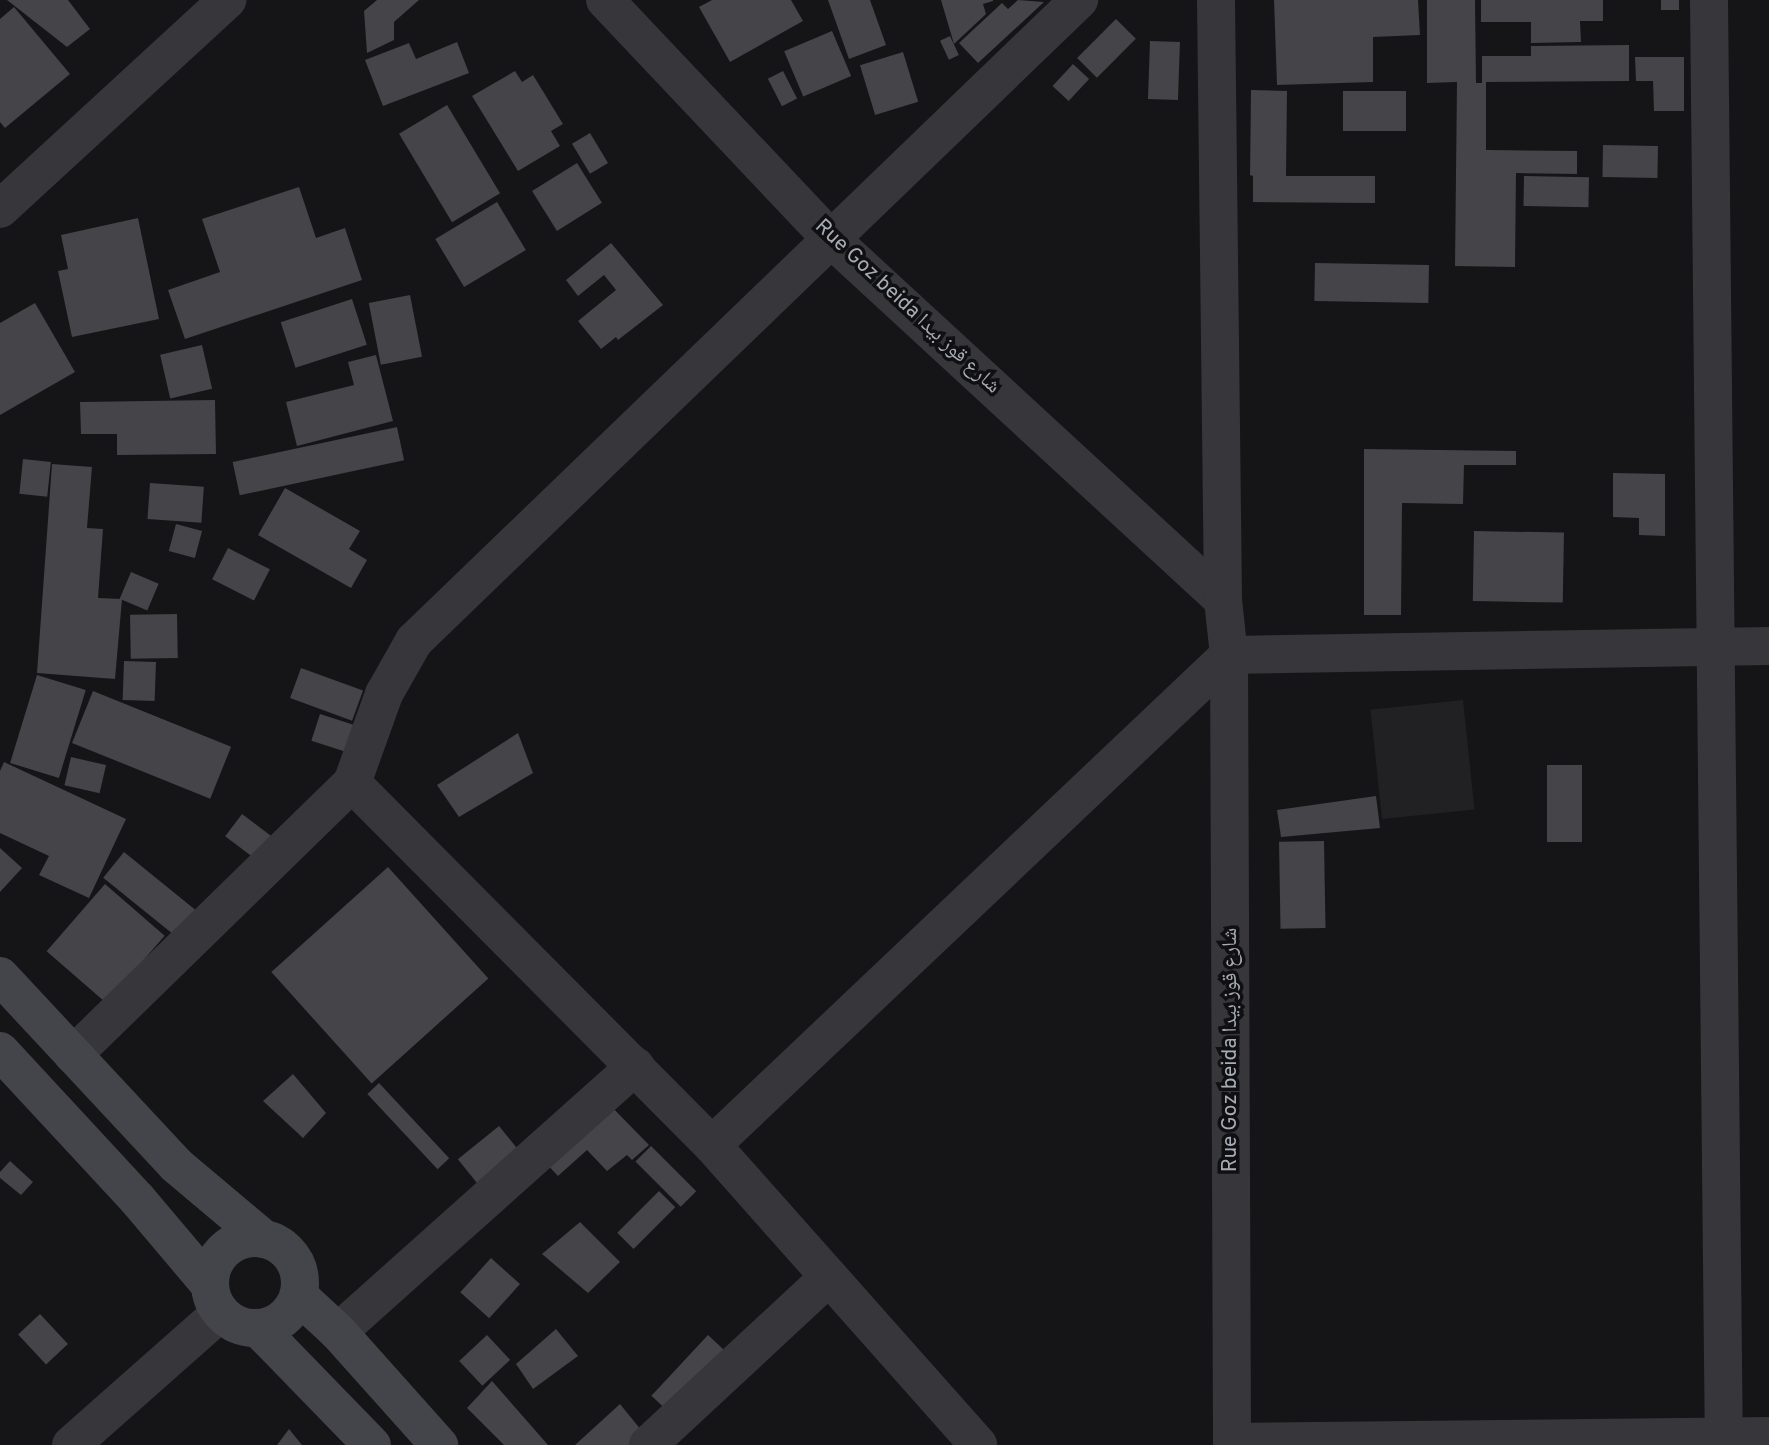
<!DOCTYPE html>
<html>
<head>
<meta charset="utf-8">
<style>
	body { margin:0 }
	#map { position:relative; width:1769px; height:1445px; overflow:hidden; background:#151416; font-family:Overpass,"Noto Naskh Arabic",sans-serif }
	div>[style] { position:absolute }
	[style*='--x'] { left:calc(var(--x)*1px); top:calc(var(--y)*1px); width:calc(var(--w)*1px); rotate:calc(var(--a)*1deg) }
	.built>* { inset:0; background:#212123; transform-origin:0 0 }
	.building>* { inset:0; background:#444449; transform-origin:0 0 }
	.minor>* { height:38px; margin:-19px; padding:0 19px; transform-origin:19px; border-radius:19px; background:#36363b }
	.secondary>* { height:38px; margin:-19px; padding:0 19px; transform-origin:19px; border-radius:19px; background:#44454a }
	.secondary>.ring { margin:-19px; padding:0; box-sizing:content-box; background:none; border:38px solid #44454a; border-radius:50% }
	span { translate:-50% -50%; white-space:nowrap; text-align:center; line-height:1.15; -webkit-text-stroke:7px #100f11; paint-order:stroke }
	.street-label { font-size:21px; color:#a7abb5 }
</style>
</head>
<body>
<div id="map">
	<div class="built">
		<div style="left:1463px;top:700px;width:110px;height:93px;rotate:84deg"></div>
	</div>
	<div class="building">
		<div style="clip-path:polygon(7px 0,68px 0,90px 29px,67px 47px)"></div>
		<div style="clip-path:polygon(377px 0,419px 0,394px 22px,394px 40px,367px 53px,364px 11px)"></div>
		<div style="clip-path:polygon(712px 0,791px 0,803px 21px,730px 62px,699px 7px)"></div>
		<div style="clip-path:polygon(828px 0,870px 0,886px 45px,849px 59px)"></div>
		<div style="clip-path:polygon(941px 0,993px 0,993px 1px,983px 4px,986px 14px,954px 44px)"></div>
		<div style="clip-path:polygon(1018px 0,1044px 2px,978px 63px,959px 43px,1002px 3px,1008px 9px)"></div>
		<div style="clip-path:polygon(1274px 0,1418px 0,1420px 35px,1373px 37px,1373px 82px,1277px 85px)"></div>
		<div style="clip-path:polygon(1427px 0,1475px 0,1476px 83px,1482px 83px,1482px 56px,1531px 56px,1531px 46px,1629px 45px,1629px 81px,1486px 82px,1486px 150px,1577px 151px,1577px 174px,1516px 173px,1515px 267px,1455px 266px,1457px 82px,1427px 83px)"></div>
		<div style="clip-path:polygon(1481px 0,1603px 0,1603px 21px,1580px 21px,1581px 42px,1531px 43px,1531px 22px,1481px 22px)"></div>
		<div style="left:1661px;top:0;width:18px;height:10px"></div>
		<div style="clip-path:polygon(14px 7px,70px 74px,5px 128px,0 122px,0 19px)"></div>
		<div style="left:1116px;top:19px;width:28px;height:55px;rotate:45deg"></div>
		<div style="left:832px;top:31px;width:49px;height:52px;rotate:67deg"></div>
		<div style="left:950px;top:36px;width:21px;height:11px;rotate:65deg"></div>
		<div style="left:1150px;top:41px;width:30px;height:58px;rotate:2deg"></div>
		<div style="clip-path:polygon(457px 42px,469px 73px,383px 106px,365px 60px,409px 43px,416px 59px)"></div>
		<div style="left:903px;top:52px;width:52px;height:45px;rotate:73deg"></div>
		<div style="clip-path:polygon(1635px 57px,1684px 57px,1684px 111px,1654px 111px,1653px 81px,1636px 81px)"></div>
		<div style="left:1073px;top:64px;width:22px;height:30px;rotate:43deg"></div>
		<div style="clip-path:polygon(515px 71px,522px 82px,533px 75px,563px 124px,551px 131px,560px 146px,518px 171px,472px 96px)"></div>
		<div style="left:783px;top:71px;width:31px;height:17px;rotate:63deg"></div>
		<div style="clip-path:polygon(1251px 90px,1287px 91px,1286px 176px,1375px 176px,1375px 203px,1253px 202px,1253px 176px,1250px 175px)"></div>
		<div style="left:1343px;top:91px;width:63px;height:40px"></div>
		<div style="left:447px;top:105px;width:103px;height:56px;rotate:59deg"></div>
		<div style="left:590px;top:133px;width:35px;height:21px;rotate:59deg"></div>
		<div style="left:1603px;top:145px;width:55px;height:32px;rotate:1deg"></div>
		<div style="left:577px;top:163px;width:47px;height:53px;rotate:58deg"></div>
		<div style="left:1524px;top:176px;width:65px;height:30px;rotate:1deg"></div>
		<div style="clip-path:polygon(299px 187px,316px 238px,345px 228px,362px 280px,185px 339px,168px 290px,220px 272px,202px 219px)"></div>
		<div style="left:497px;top:202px;width:56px;height:72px;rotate:59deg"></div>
		<div style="clip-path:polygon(138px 218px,159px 319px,72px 337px,58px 271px,68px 269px,61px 235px)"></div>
		<div style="clip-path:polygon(611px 243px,663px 305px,618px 340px,616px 337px,601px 349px,578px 321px,616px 290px,604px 275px,578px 296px,566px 280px)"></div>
		<div style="left:1315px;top:263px;width:114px;height:38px;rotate:1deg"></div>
		<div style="left:410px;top:295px;width:63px;height:42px;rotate:79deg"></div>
		<div style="left:352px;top:299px;width:48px;height:75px;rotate:72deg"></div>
		<div style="clip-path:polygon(35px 303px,75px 372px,0 415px,0 323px)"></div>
		<div style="left:202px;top:345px;width:45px;height:43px;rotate:77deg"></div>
		<div style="clip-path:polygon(376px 355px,393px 421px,297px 446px,286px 402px,354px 385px,348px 362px)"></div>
		<div style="clip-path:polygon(215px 400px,216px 454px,117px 455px,117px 434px,81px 434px,80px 402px)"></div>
		<div style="left:397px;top:427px;width:34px;height:168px;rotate:78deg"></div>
		<div style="clip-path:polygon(1364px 449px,1516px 451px,1516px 465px,1464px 465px,1463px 504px,1402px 503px,1401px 615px,1364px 615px)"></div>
		<div style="left:23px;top:459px;width:28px;height:35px;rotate:6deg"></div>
		<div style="clip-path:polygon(52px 464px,92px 467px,87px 528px,103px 529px,98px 598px,122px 599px,115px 679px,37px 673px)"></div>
		<div style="clip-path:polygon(1613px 473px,1665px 474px,1665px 536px,1639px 535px,1639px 518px,1613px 517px)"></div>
		<div style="left:150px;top:483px;width:54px;height:36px;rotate:4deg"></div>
		<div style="clip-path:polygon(285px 488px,360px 531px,349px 549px,367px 560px,351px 588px,258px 535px)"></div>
		<div style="left:176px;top:524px;width:27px;height:28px;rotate:15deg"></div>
		<div style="left:1474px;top:531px;width:90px;height:70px;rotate:1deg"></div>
		<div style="left:228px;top:548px;width:47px;height:35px;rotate:27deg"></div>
		<div style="left:131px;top:572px;width:30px;height:29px;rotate:23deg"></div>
		<div style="left:177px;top:614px;width:44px;height:47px;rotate:89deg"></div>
		<div style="left:124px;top:661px;width:32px;height:39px;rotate:2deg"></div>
		<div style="left:301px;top:668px;width:66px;height:32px;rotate:20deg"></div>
		<div style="left:37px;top:675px;width:51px;height:92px;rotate:17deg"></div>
		<div style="left:93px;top:691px;width:149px;height:56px;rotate:22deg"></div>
		<div style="left:320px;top:714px;width:36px;height:28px;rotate:18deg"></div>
		<div style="clip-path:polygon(518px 733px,533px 773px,459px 817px,437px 785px)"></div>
		<div style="left:71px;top:757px;width:36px;height:29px;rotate:13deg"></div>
		<div style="clip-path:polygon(4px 762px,126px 819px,89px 898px,39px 875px,49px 856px,0 833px,0 771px)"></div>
		<div style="left:1547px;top:765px;width:35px;height:77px"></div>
		<div style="clip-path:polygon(1376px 796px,1380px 828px,1281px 837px,1277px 810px)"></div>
		<div style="left:242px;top:814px;width:41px;height:28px;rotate:37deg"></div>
		<div style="left:1324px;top:841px;width:87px;height:45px;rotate:89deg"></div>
		<div style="clip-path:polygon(0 848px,22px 868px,0 892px)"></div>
		<div style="left:124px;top:852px;width:96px;height:33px;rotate:39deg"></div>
		<div style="left:388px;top:867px;width:150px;height:157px;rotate:48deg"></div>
		<div style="left:105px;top:884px;width:79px;height:89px;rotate:41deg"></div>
		<div style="clip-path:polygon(293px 1074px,326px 1113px,303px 1138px,263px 1101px)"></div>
		<div style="left:379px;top:1083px;width:103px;height:16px;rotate:47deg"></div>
		<div style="clip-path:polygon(606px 1101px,649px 1145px,632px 1160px,627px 1155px,607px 1171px,587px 1150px,558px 1176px,540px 1157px)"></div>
		<div style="left:499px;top:1126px;width:44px;height:53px;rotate:51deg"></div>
		<div style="left:651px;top:1146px;width:64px;height:22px;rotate:45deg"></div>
		<div style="clip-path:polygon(10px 1161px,33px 1182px,21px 1195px,0 1178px,0 1172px)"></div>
		<div style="left:659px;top:1191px;width:23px;height:59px;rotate:45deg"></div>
		<div style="clip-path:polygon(580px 1222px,620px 1262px,588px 1293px,542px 1254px)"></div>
		<div style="left:491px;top:1258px;width:39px;height:46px;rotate:42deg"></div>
		<div style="left:40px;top:1314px;width:41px;height:30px;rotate:47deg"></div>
		<div style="clip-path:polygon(556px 1329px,578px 1356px,533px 1389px,516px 1364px)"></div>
		<div style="left:487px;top:1335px;width:34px;height:38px;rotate:47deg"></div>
		<div style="left:708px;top:1335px;width:26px;height:83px;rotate:43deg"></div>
		<div style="clip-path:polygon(492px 1381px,548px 1445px,504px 1445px,467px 1408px)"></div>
		<div style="clip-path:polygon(620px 1404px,646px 1436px,635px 1445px,575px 1445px)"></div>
		<div style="clip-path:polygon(289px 1429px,302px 1445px,277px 1445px)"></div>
	</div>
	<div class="minor">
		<div style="--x:605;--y:0;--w:328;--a:46.6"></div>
		<div style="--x:830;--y:238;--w:534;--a:42.65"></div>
		<div style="--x:1216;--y:0;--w:600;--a:89.33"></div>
		<div style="--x:1223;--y:600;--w:55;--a:83.8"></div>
		<div style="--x:1229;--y:655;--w:790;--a:89.78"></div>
		<div style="--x:1709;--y:0;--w:1445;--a:89.41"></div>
		<div style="--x:0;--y:209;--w:309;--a:-42.6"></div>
		<div style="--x:352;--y:783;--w:511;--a:45.16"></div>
		<div style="--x:712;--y:1145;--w:401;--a:48.4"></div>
		<div style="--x:73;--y:1055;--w:390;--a:-44.3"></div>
		<div style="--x:352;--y:783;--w:95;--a:-70.2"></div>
		<div style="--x:384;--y:694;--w:61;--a:-60.5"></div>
		<div style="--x:414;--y:641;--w:924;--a:-43.95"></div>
		<div style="--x:712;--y:1145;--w:712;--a:-43.46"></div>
		<div style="--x:1229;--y:655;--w:540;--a:-0.95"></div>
		<div style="--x:338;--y:1332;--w:399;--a:-41.8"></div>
		<div style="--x:1232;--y:1442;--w:537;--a:-0.64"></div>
		<div style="--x:71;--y:1445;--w:199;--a:-41.5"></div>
		<div style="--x:648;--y:1445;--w:247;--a:-42.9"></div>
	</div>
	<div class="secondary">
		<div style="--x:0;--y:976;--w:258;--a:47"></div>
		<div style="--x:176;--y:1165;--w:115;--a:40.1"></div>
		<div style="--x:0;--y:1051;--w:203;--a:47.2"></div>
		<div style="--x:138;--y:1200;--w:110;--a:49.8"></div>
		<div class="ring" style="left:210px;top:1238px;width:52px;height:52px"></div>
		<div style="--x:299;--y:1296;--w:53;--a:42.7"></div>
		<div style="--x:338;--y:1332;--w:152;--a:48.2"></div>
		<div style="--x:259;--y:1329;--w:162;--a:45.8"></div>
	</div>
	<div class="street-label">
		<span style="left:907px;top:307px;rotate:43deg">Rue Goz beida شارع قوز بيدا</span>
		<span style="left:1231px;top:1050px;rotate:-90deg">Rue Goz beida شارع قوز بيدا</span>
	</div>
</div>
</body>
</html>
